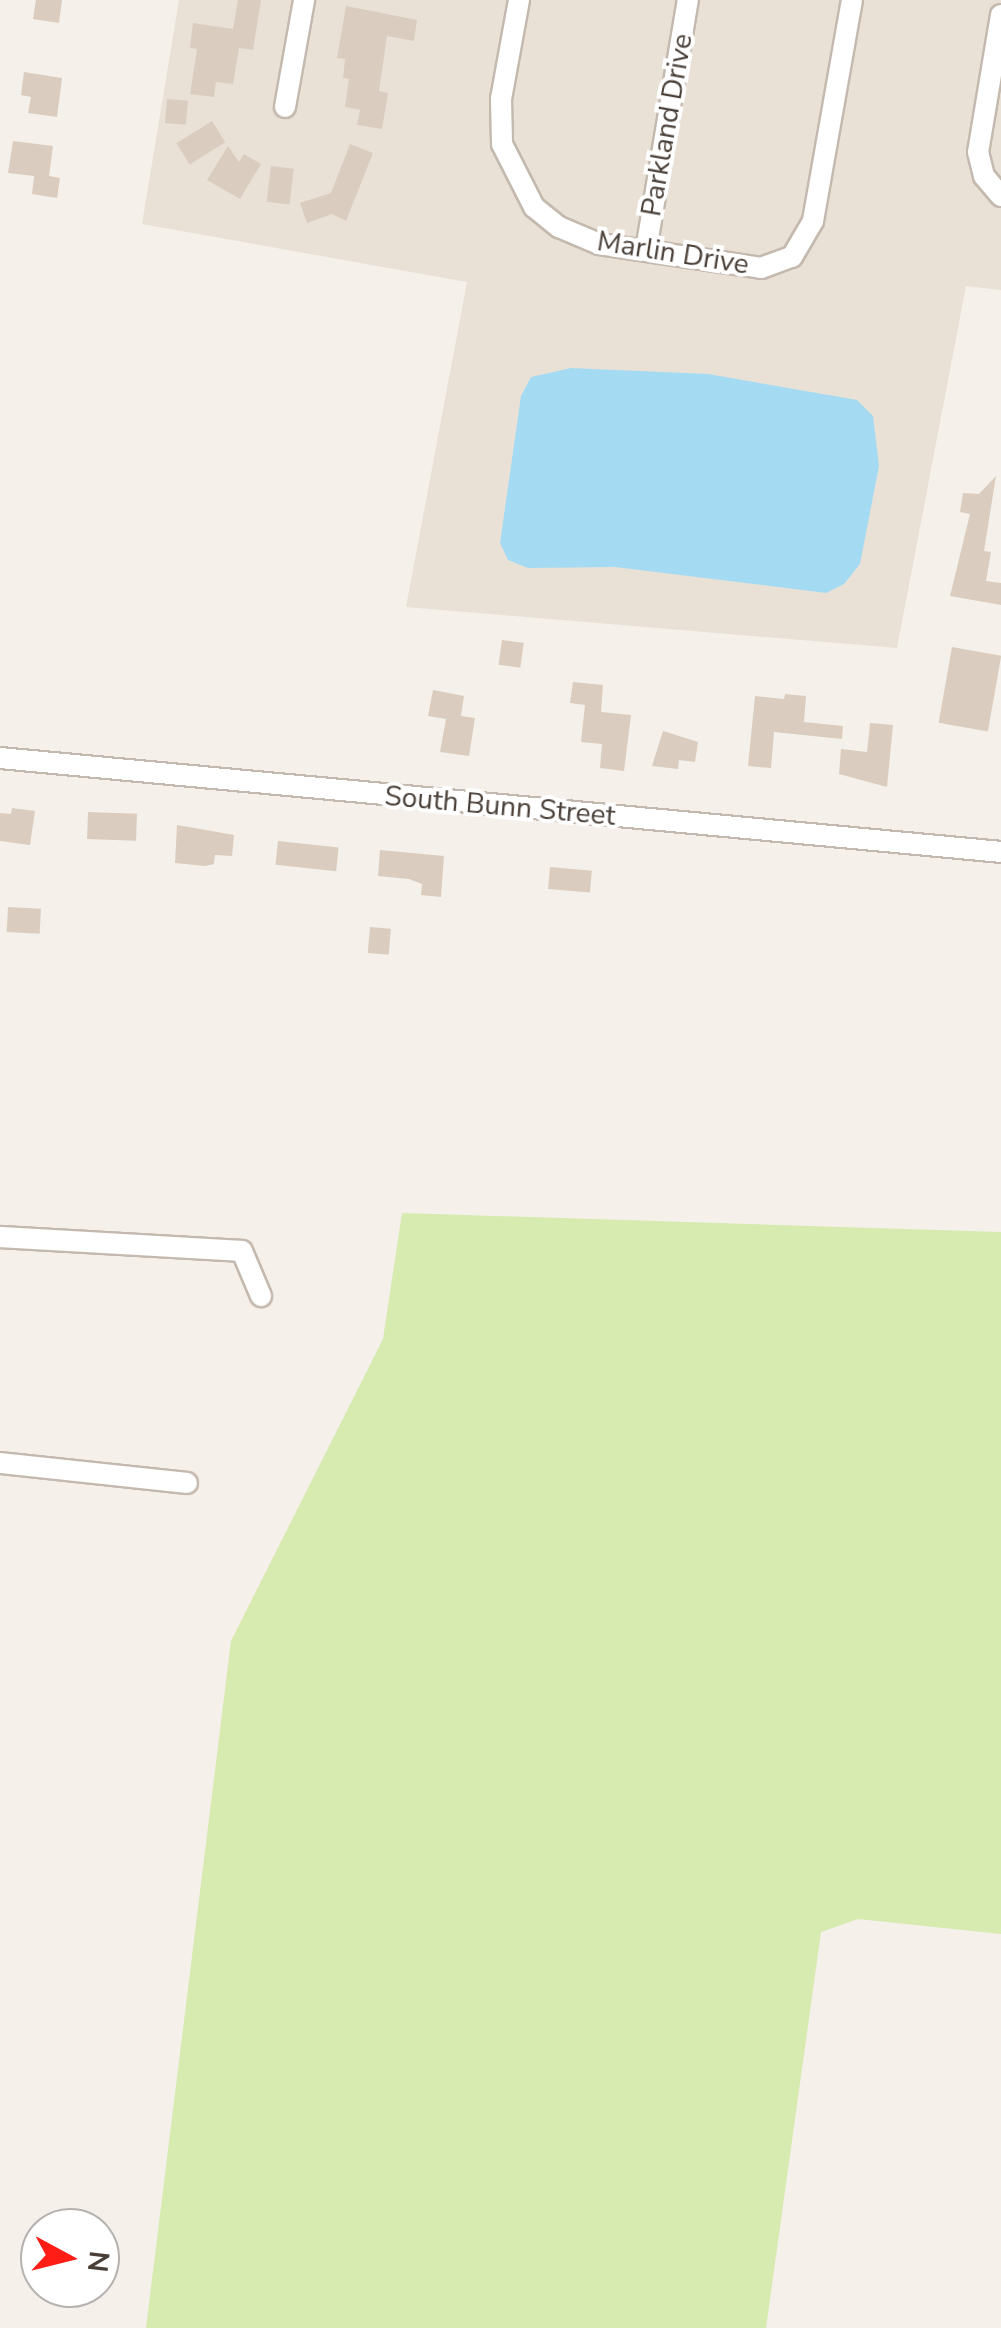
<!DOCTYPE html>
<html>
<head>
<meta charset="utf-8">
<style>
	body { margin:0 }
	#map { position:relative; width:1001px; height:2328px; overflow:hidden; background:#f5f0e9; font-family:"Nunito Sans",sans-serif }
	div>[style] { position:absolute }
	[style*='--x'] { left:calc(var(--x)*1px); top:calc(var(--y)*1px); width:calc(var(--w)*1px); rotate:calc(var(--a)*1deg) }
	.residential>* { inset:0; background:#e9e1d6 }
	.green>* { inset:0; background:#d7eab0 }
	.water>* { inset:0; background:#a4dbf3 }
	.building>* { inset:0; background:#dacdc0; transform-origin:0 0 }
	.roads { filter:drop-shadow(2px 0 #c4b9ae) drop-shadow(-2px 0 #c4b9ae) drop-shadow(0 2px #c4b9ae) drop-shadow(0 -2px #c4b9ae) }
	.minor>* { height:20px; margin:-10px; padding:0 10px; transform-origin:10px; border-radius:10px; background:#fff }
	span { translate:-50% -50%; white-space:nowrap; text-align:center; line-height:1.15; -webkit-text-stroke:8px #fff; paint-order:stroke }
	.street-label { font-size:28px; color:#493f37 }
	.north { position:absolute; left:20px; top:2208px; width:100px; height:100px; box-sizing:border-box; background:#fff; border:2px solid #b6b2af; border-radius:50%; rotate:97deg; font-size:28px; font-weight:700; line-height:40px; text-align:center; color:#493f37 }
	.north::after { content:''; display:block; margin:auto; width:35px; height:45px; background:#ff1d15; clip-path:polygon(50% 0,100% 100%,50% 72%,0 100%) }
</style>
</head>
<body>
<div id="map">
	<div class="residential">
		<div style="clip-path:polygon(179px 0,1001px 0,1001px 290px,966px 286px,897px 648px,406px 607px,467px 282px,142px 224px)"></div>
	</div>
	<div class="green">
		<div style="clip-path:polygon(402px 1213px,1001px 1232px,1001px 1934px,858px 1919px,821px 1932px,766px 2328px,146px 2328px,231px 1641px,383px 1339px)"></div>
	</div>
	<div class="water">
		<div style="clip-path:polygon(571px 368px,708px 374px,857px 400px,873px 416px,879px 466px,860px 564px,844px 584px,826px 593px,615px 567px,528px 568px,508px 560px,500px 543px,521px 396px,531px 377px)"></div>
	</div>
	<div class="building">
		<div style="clip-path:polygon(36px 0,62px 0,59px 23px,33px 19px)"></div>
		<div style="clip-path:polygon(238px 0,261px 0,253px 50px,239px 48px,233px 84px,216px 82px,214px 97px,190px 94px,197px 49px,190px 48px,193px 23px,233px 29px)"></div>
		<div style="clip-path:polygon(346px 6px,417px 20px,414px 41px,387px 36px,379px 91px,388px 93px,382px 129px,357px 125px,360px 110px,345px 107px,349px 79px,343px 78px,345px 59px,337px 58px)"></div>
		<div style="clip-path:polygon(24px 72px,62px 78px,57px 117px,28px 113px,31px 97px,21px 95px)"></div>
		<div style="left:167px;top:99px;width:21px;height:24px;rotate:5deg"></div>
		<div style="left:212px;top:121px;width:25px;height:42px;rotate:58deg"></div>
		<div style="clip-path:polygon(13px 141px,53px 146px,49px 176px,60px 178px,57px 198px,32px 194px,34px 176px,8px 173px)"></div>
		<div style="clip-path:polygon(350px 144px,373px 153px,346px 221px,332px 214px,307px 223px,300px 203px,331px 193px)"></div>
		<div style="clip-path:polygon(228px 146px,239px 162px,244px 154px,261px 164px,240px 199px,207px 180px)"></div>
		<div style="left:271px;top:166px;width:23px;height:36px;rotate:7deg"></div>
		<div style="clip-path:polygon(996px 476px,984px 551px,991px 552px,986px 581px,1001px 583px,1001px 605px,950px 596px,970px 514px,960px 512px,963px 493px,979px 494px)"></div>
		<div style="left:502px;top:640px;width:22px;height:25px;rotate:8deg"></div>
		<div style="left:952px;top:647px;width:50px;height:77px;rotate:10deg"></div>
		<div style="clip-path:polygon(573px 682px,603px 685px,601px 712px,631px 715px,624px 771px,600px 768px,602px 744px,581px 742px,585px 705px,570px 703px)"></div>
		<div style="clip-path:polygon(433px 690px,464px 696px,461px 716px,475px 718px,469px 756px,440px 752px,446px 719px,428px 716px)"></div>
		<div style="clip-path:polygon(785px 694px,806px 696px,804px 722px,843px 726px,842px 739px,774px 732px,771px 768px,748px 766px,755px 696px,784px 699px)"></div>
		<div style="clip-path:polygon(870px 723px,893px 725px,887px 787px,839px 774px,841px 749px,867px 752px)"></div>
		<div style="clip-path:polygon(663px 731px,698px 742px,695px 762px,679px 760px,678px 769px,652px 766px)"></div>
		<div style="clip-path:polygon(12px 808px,35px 811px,30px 845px,0 841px,0 813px,11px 814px)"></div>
		<div style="left:88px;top:812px;width:49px;height:27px;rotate:2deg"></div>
		<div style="clip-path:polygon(177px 825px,234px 835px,232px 856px,215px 855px,214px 864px,205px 866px,175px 863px)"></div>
		<div style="left:278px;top:841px;width:61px;height:24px;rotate:6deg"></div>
		<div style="clip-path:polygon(380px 850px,444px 856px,441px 897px,421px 895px,422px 884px,409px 879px,378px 876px)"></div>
		<div style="left:550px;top:867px;width:42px;height:22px;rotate:5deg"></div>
		<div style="left:8px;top:907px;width:33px;height:25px;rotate:3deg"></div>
		<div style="left:370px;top:927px;width:21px;height:26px;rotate:5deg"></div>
	</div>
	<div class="roads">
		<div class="minor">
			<div style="--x:519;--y:0;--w:101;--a:100.3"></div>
			<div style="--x:501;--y:99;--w:45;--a:88.7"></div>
			<div style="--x:502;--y:144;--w:71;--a:63.1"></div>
			<div style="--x:534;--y:207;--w:32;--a:39"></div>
			<div style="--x:559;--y:227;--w:43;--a:23"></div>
			<div style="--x:599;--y:244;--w:164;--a:8.4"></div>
			<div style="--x:761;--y:268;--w:33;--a:-20"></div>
			<div style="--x:792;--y:257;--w:42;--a:-59.7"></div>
			<div style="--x:813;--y:221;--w:224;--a:-80"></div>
			<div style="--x:1001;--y:15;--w:139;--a:99.5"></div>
			<div style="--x:978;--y:152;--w:25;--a:76"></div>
			<div style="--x:984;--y:176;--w:26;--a:50"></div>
			<div style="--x:285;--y:107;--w:109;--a:-79.9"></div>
			<div style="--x:646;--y:250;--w:254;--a:-80.5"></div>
			<div style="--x:0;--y:758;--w:1005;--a:5.36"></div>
			<div style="--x:0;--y:1237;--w:242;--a:3.3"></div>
			<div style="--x:242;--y:1251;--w:49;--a:67.1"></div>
			<div style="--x:0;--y:1463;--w:188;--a:6.1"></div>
		</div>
	</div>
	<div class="street-label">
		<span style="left:667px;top:125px;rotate:-80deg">Parkland Drive</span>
		<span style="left:673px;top:253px;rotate:9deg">Marlin Drive</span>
		<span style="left:500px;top:806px;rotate:5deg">South Bunn Street</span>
	</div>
	<div class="north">N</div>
</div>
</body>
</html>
